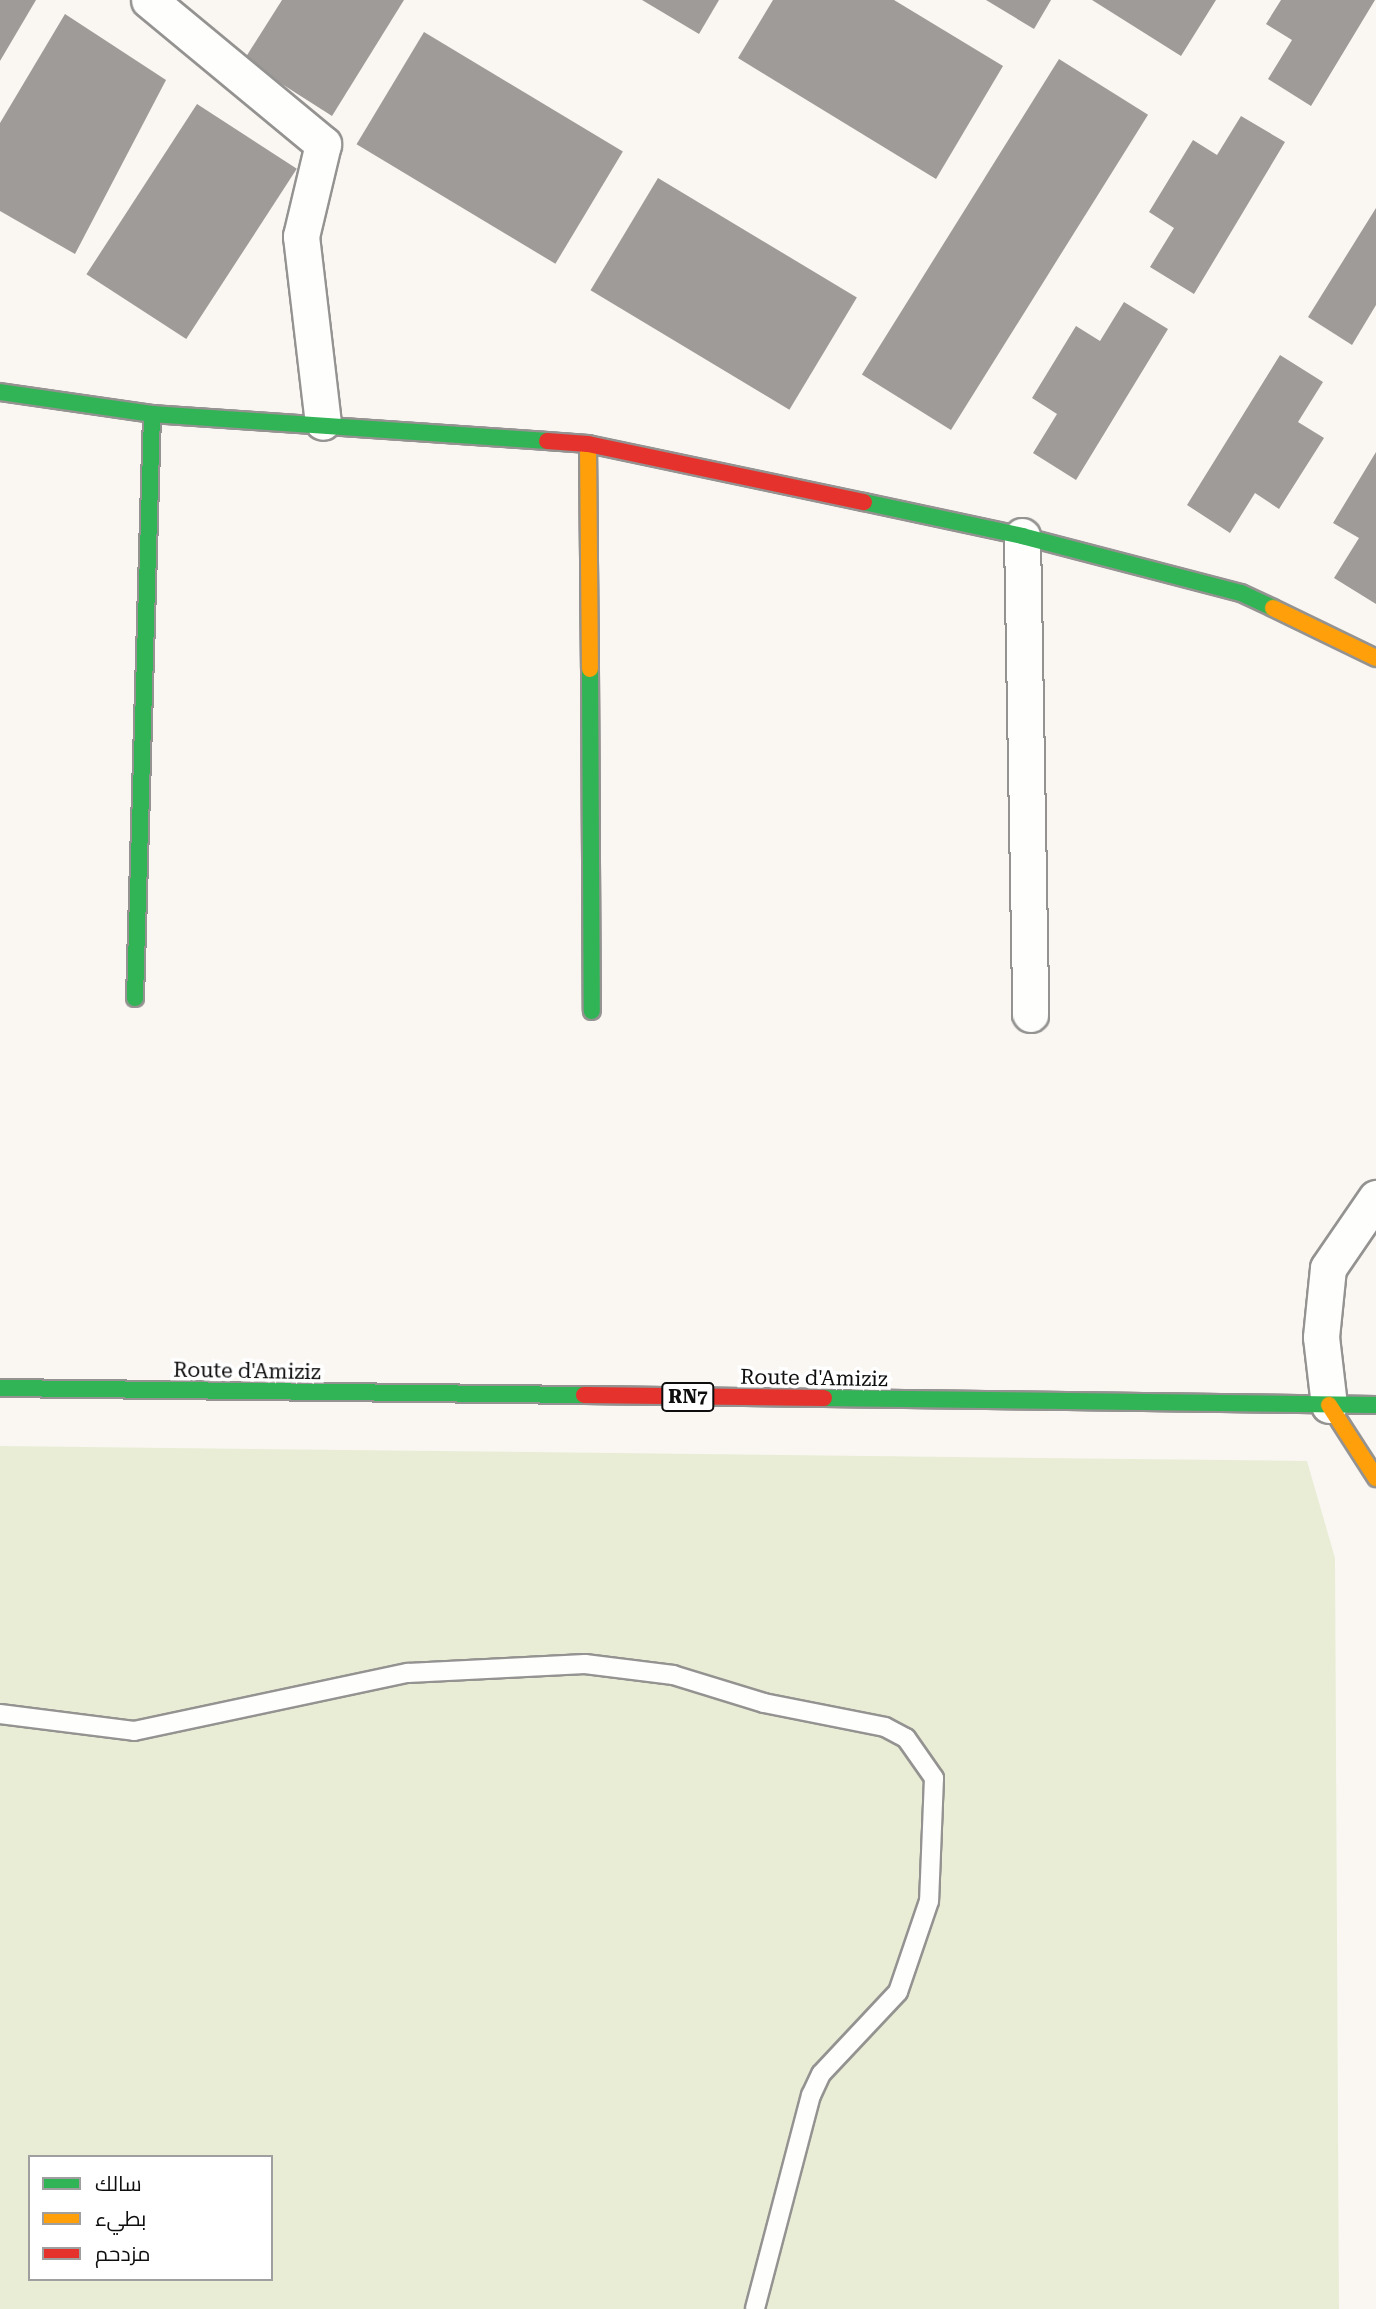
<!DOCTYPE html>
<html>
<head>
<meta charset="utf-8">
<style>
	body { margin:0 }
	#map { position:relative; width:1376px; height:2309px; overflow:hidden; background:#faf7f3; font-family:"Roboto Serif",Cairo,serif }
	div>[style] { position:absolute }
	[style*='--x'] { left:calc(var(--x)*1px); top:calc(var(--y)*1px); width:calc(var(--w)*1px); rotate:calc(var(--a)*1deg) }
	.green>* { inset:0; background:#e9edd5 }
	.building>* { inset:0; background:#9e9b98; transform-origin:0 0 }
	.roads { filter:drop-shadow(2px 0 #949391) drop-shadow(-2px 0 #949391) drop-shadow(0 2px #949391) drop-shadow(0 -2px #949391) }
	.lane>* { height:18px; margin:-9px; padding:0 9px; transform-origin:9px; border-radius:9px; background:#fefefd }
	.street>* { height:35px; margin:-17.5px; padding:0 17.5px; transform-origin:17.5px; border-radius:17.5px; background:#fefefd }
	.fast>* { height:16px; margin:-8px; padding:0 8px; transform-origin:8px; border-radius:8px; background:#30b455 }
	.slow>* { height:16px; margin:-8px; padding:0 8px; transform-origin:8px; border-radius:8px; background:#ff9f0a }
	.jam>* { height:16px; margin:-8px; padding:0 8px; transform-origin:8px; border-radius:8px; background:#e5322d }
	span { translate:-50% -50%; white-space:nowrap; text-align:center; line-height:1.15; -webkit-text-stroke:7px #fff; paint-order:stroke }
	.shield-label span { padding:2px 5px; background:#fff; border:2px solid; border-radius:5px; -webkit-text-stroke-width:0 }
	.shield-label { font-size:19px; color:#0e0e0e; font-weight:700 }
	.street-label { font-size:21px; color:#0e0e0e }
	.legend { position:absolute; left:28px; top:2155px; width:245px; height:126px; box-sizing:border-box; background:#fff; border:2px solid #9f9f9f; margin:0; padding:9px 12px; list-style:none; font-size:21px; color:#0e0e0e }
	.legend li { display:flex; align-items:center; gap:14px; height:35px }
	.legend b { width:35px; border:2px solid #9f9f9f }
</style>
</head>
<body>
<div id="map">
	<div class="green">
		<div style="clip-path:polygon(evenodd,0 1446px,1307px 1461px,1335px 1558px,1339px 2309px,0 2309px,0 1446px,30px 2157px,271px 2157px,271px 2279px,30px 2279px,30px 2157px)"></div>
	</div>
	<div class="building">
		<div style="clip-path:polygon(0 0,36px 0,0 61px)"></div>
		<div style="clip-path:polygon(282px 0,404px 0,332px 116px,244px 60px)"></div>
		<div style="clip-path:polygon(642px 0,719px 0,699px 34px)"></div>
		<div style="clip-path:polygon(773px 0,894px 0,1003px 66px,936px 179px,738px 58px)"></div>
		<div style="clip-path:polygon(986px 0,1051px 0,1034px 29px)"></div>
		<div style="clip-path:polygon(1092px 0,1216px 0,1181px 56px)"></div>
		<div style="clip-path:polygon(1281px 0,1375px 0,1311px 106px,1268px 79px,1292px 40px,1266px 24px)"></div>
		<div style="clip-path:polygon(65px 14px,166px 80px,75px 254px,0 211px,0 123px)"></div>
		<div style="left:424px;top:32px;width:232px;height:131px;rotate:31deg"></div>
		<div style="left:1059px;top:59px;width:105px;height:372px;rotate:32deg"></div>
		<div style="left:197px;top:104px;width:119px;height:203px;rotate:33deg"></div>
		<div style="clip-path:polygon(1241px 116px,1285px 142px,1194px 294px,1150px 267px,1174px 228px,1149px 212px,1193px 140px,1217px 155px)"></div>
		<div style="left:658px;top:178px;width:232px;height:131px;rotate:31deg"></div>
		<div style="clip-path:polygon(1376px 208px,1376px 305px,1352px 345px,1308px 317px)"></div>
		<div style="clip-path:polygon(1124px 302px,1168px 329px,1076px 480px,1033px 453px,1057px 414px,1032px 398px,1076px 326px,1100px 341px)"></div>
		<div style="clip-path:polygon(1280px 355px,1323px 382px,1298px 422px,1324px 438px,1279px 509px,1255px 493px,1230px 533px,1187px 505px)"></div>
		<div style="clip-path:polygon(1376px 452px,1376px 604px,1334px 578px,1359px 538px,1333px 523px)"></div>
	</div>
	<div class="roads">
		<div class="lane">
			<div style="--x:0;--y:1714;--w:135;--a:7.2"></div>
			<div style="--x:134;--y:1731;--w:280;--a:-12"></div>
			<div style="--x:408;--y:1673;--w:177;--a:-2.9"></div>
			<div style="--x:585;--y:1664;--w:89;--a:7.1"></div>
			<div style="--x:673;--y:1675;--w:95;--a:17.1"></div>
			<div style="--x:764;--y:1703;--w:123;--a:11.2"></div>
			<div style="--x:885;--y:1727;--w:24;--a:28"></div>
			<div style="--x:906;--y:1738;--w:49;--a:55"></div>
			<div style="--x:934;--y:1778;--w:123;--a:92.3"></div>
			<div style="--x:929;--y:1901;--w:96;--a:108.8"></div>
			<div style="--x:898;--y:1992;--w:112;--a:133.2"></div>
			<div style="--x:821;--y:2074;--w:23;--a:115"></div>
			<div style="--x:811;--y:2095;--w:221;--a:104.7"></div>
		</div>
		<div class="street">
			<div style="--x:149;--y:0;--w:226;--a:39.6"></div>
			<div style="--x:323;--y:144;--w:95;--a:103.4"></div>
			<div style="--x:301;--y:236;--w:187;--a:83.3"></div>
			<div style="--x:1022;--y:536;--w:478;--a:89"></div>
			<div style="--x:1329;--y:1405;--w:68;--a:-96.7"></div>
			<div style="--x:1321;--y:1337;--w:69;--a:-84.2"></div>
			<div style="--x:1328;--y:1268;--w:85;--a:-55.6"></div>
		</div>
		<div class="fast">
			<div style="--x:0;--y:392;--w:154;--a:8.2"></div>
			<div style="--x:152;--y:414;--w:396;--a:3.9"></div>
			<div style="--x:864;--y:502;--w:162;--a:12.1"></div>
			<div style="--x:1022;--y:536;--w:226;--a:14.6"></div>
			<div style="--x:1241;--y:593;--w:35;--a:25"></div>
			<div style="--x:590;--y:669;--w:342;--a:89.7"></div>
			<div style="--x:135;--y:998;--w:584;--a:-88.33"></div>
			<div style="--x:0;--y:1388;--w:584;--a:0.69"></div>
			<div style="--x:824;--y:1398;--w:552;--a:0.73"></div>
		</div>
		<div class="slow">
			<div style="--x:588;--y:444;--w:225;--a:89.5"></div>
			<div style="--x:1273;--y:608;--w:114;--a:25.9"></div>
			<div style="--x:1329;--y:1405;--w:87;--a:57.2"></div>
		</div>
		<div class="jam">
			<div style="--x:547;--y:441;--w:41;--a:4.2"></div>
			<div style="--x:588;--y:444;--w:282;--a:11.9"></div>
			<div style="--x:584;--y:1395;--w:240;--a:0.7"></div>
		</div>
	</div>
	<div class="shield-label">
		<span style="left:688px;top:1397px">RN7</span>
	</div>
	<div class="street-label">
		<span style="left:247px;top:1371px;rotate:1deg">Route d'Amiziz</span>
		<span style="left:814px;top:1378px;rotate:1deg">Route d'Amiziz</span>
	</div>
	<ul class="legend">
	<li><b style="height:9px;background:#30b455"></b>سالك</li>
	<li><b style="height:9px;background:#ff9f0a"></b>بطيء</li>
	<li><b style="height:9px;background:#e5322d"></b>مزدحم</li>
	</ul>
</div>
</body>
</html>
